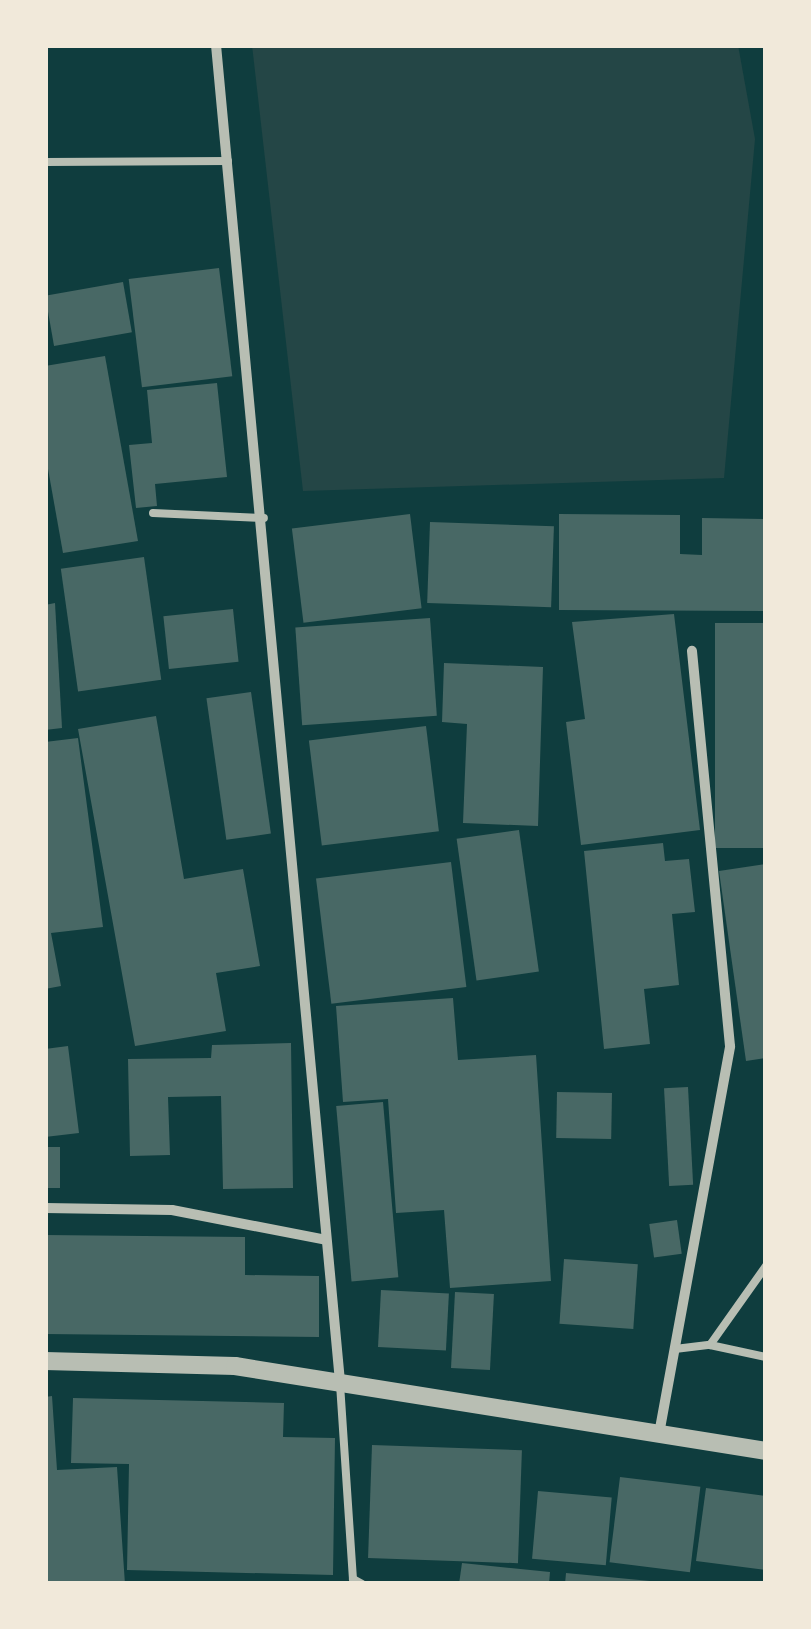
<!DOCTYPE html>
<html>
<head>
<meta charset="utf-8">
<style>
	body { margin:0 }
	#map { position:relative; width:811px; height:1629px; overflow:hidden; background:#0f3d3e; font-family:"PT Serif",serif }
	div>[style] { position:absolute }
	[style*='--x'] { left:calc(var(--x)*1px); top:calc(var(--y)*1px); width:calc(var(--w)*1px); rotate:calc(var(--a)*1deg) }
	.green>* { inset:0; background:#244646 }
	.building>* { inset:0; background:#486865; transform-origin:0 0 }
	.service>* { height:8px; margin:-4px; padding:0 4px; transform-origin:4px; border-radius:4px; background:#b8beb3 }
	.minor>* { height:10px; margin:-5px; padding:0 5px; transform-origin:5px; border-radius:5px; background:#b8beb3 }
	.tertiary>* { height:18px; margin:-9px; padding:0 9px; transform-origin:9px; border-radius:9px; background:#b8beb3 }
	span { translate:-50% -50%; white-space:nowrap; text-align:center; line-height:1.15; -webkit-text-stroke:8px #f1e9da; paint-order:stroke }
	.frame { position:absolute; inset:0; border:48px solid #f1e9da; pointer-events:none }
</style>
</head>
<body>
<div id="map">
	<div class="green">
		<div style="clip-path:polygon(252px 45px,738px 45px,755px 139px,724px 478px,303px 491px)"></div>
	</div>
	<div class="building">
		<div style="left:219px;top:268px;width:109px;height:91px;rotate:83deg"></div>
		<div style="left:123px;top:282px;width:51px;height:79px;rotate:80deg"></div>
		<div style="clip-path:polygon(105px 356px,138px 541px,63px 553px,45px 452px,45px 366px)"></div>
		<div style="clip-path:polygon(217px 383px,227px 477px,155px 484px,157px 506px,136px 508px,129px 445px,152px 443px,147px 390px)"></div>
		<div style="left:410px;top:514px;width:95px;height:119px;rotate:83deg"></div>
		<div style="clip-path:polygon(559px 514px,680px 515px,680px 554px,702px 555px,702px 518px,766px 519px,766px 611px,559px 610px)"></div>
		<div style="left:430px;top:522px;width:124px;height:81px;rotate:2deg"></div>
		<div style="left:144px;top:557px;width:124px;height:84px;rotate:82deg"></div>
		<div style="clip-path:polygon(55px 603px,62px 728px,45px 730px,45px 605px)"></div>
		<div style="left:233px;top:609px;width:53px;height:70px;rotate:84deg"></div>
		<div style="clip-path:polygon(674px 614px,700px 830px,581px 845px,566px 722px,585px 719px,572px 622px)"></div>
		<div style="left:430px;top:618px;width:98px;height:135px;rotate:86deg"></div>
		<div style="left:766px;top:623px;width:225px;height:51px;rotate:90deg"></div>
		<div style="clip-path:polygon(444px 663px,543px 667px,538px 826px,463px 823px,467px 724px,442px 722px)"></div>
		<div style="left:251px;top:692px;width:143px;height:45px;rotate:82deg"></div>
		<div style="clip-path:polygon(156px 716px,184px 879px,243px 869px,260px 966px,216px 973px,226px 1031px,135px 1046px,78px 729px)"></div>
		<div style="left:426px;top:726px;width:106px;height:118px;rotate:83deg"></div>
		<div style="clip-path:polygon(78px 738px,103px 927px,51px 933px,61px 986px,45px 989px,45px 742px)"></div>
		<div style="left:519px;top:830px;width:143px;height:63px;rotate:82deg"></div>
		<div style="clip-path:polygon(663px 843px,665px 861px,689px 859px,695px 912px,672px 914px,679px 985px,644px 989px,650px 1044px,604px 1049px,584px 851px)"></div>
		<div style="left:451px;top:862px;width:126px;height:136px;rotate:83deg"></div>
		<div style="clip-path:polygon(766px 864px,766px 1058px,746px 1061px,719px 871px)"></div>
		<div style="clip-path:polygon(453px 998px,458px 1060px,536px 1055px,551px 1281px,450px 1288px,444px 1210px,396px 1213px,388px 1099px,343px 1102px,336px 1006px)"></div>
		<div style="clip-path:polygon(291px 1043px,293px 1188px,223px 1189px,221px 1096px,168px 1097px,170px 1155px,130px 1156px,128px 1059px,211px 1058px,212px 1045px)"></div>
		<div style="clip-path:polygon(68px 1046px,79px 1133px,45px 1137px,45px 1049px)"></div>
		<div style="left:688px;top:1087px;width:98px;height:24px;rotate:87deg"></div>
		<div style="left:557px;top:1092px;width:55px;height:46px;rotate:1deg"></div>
		<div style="left:383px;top:1102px;width:176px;height:47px;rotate:85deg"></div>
		<div style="left:45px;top:1147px;width:15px;height:41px"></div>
		<div style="left:677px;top:1220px;width:34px;height:28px;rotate:82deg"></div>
		<div style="clip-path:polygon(45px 1235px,245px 1237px,245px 1275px,319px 1276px,319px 1337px,45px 1334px)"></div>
		<div style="left:564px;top:1259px;width:74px;height:65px;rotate:4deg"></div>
		<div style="left:381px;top:1290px;width:68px;height:57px;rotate:3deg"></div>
		<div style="left:455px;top:1292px;width:39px;height:76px;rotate:3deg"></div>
		<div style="clip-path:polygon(52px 1396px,57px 1470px,117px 1467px,125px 1584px,45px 1584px,45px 1397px)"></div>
		<div style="clip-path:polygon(73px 1398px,284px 1403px,283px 1437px,335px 1438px,333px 1575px,127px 1570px,129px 1464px,71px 1463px)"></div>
		<div style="left:372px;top:1445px;width:150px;height:113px;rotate:2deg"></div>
		<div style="left:620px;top:1477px;width:81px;height:86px;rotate:7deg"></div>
		<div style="clip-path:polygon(706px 1488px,766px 1496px,766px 1570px,696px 1561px)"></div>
		<div style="left:538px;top:1491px;width:74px;height:68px;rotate:5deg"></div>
		<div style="clip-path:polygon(462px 1563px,550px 1572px,549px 1584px,459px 1584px)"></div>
		<div style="clip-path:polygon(566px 1573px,650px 1581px,650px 1584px,565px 1584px)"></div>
	</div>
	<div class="service">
		<div style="--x:45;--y:162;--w:183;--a:-0.3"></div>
		<div style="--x:153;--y:513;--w:111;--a:2.6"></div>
		<div style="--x:710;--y:1345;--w:57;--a:12.1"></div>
		<div style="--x:675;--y:1349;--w:35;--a:-7"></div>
		<div style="--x:710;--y:1345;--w:97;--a:-54.7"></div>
		<div style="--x:340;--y:1384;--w:195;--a:86.2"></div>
		<div style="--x:353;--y:1579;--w:10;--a:29"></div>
	</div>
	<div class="minor">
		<div style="--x:216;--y:45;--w:1342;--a:84.7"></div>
		<div style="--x:45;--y:1208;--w:127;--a:0.9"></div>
		<div style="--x:172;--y:1210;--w:157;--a:11"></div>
		<div style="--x:659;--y:1434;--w:394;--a:-79.6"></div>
		<div style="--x:730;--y:1046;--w:397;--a:-95.5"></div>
	</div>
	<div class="tertiary">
		<div style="--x:45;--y:1361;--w:190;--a:1.5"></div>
		<div style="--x:235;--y:1366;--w:538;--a:9.09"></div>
	</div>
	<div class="frame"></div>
</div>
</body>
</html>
